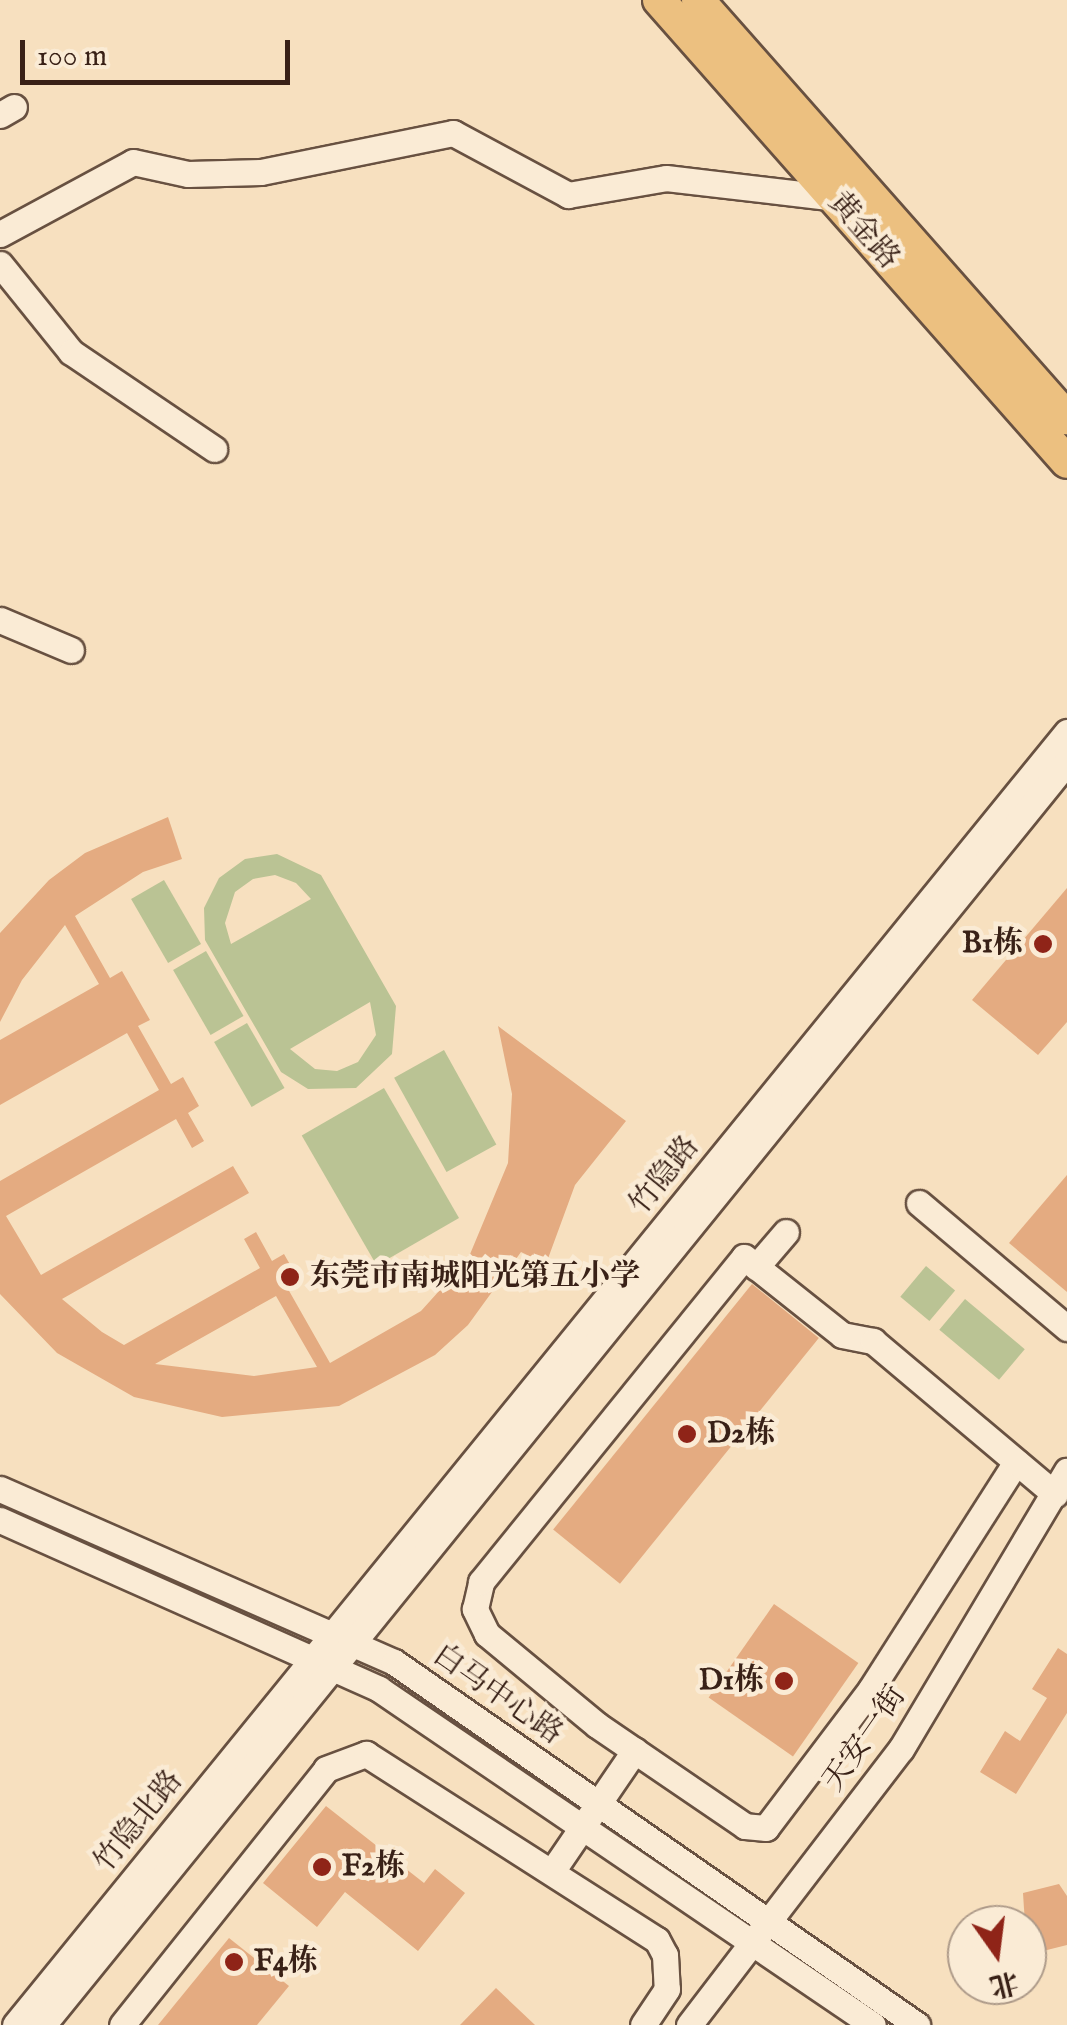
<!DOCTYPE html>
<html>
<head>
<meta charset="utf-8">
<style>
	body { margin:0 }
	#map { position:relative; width:1067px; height:2025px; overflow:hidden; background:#f7e0bf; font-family:"IM FELL English","Noto Serif SC",serif }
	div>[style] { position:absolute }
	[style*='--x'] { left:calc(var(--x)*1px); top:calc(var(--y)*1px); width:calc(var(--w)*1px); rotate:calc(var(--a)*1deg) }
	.green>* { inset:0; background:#bac394; transform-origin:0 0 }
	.building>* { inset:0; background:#e4ab81; transform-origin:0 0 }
	.roads { filter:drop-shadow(2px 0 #685141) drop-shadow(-2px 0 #685141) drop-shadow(0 2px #685141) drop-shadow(0 -2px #685141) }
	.minor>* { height:25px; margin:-12.5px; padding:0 12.5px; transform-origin:12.5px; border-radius:12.5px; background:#faebd5 }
	.major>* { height:32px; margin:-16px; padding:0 16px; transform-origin:16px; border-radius:16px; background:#ecc080 }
	.dots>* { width:28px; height:28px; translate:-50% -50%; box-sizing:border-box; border:5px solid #faebd5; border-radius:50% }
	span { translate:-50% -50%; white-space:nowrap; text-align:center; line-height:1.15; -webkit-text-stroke:9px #faebd5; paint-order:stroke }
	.street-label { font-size:30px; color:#392117 }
	.poi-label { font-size:30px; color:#392117; font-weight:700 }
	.right { translate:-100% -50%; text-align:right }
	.left { translate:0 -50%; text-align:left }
	.north { position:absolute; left:947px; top:1905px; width:100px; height:100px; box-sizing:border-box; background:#faebd5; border:2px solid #ad9a89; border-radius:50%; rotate:166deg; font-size:28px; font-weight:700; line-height:40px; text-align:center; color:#392117 }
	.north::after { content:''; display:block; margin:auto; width:35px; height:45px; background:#8f2418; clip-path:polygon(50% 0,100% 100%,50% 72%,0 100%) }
	.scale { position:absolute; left:20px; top:40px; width:270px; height:45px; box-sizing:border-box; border:5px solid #392117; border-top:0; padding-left:12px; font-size:30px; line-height:35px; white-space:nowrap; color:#392117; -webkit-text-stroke:8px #faebd5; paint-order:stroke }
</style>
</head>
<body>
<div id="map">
	<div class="green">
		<div style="clip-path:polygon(evenodd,277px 854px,321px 875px,396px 1006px,392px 1054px,356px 1088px,308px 1089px,281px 1072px,205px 940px,204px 908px,219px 878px,245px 859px,277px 854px,275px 875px,296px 883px,311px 899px,231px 944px,225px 923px,235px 892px,253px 879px,275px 875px,277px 854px,370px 1002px,376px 1035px,358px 1062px,337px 1071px,315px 1069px,290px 1049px,370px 1002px)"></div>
		<div style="left:164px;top:880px;width:74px;height:38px;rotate:60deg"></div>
		<div style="left:206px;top:951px;width:75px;height:38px;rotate:60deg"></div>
		<div style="left:247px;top:1023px;width:75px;height:38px;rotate:60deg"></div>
		<div style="left:444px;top:1050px;width:108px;height:57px;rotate:61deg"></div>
		<div style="left:384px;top:1088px;width:150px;height:95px;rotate:60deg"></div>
		<div style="left:926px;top:1266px;width:38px;height:40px;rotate:40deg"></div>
		<div style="left:965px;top:1299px;width:78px;height:40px;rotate:40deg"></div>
	</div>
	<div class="building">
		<div style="clip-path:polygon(evenodd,168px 817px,182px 859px,143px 872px,75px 916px,110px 978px,122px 971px,150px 1020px,138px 1026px,171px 1084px,183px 1077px,199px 1106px,188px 1113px,204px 1141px,192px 1148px,176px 1119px,6px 1216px,41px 1275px,233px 1166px,249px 1193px,62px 1299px,102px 1332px,124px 1345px,260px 1268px,244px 1239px,256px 1232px,272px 1261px,284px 1254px,300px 1282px,288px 1289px,330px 1363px,421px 1311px,468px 1259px,508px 1163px,512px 1094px,498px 1026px,626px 1121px,575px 1185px,546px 1264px,521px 1252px,468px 1325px,435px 1355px,339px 1406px,222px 1417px,134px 1397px,57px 1353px,0 1294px,0 1181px,159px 1090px,127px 1033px,0 1105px,0 1040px,99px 984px,65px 925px,22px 980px,0 1022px,0 933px,49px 880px,85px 853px,168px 817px,276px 1296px,317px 1367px,254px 1376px,155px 1364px,276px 1296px)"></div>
		<div style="clip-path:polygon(1067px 888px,1067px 1022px,1038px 1055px,972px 1000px)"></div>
		<div style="clip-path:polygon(1067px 1175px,1067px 1292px,1009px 1243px)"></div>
		<div style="left:752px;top:1284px;width:86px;height:316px;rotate:39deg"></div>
		<div style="left:774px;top:1604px;width:103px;height:114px;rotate:35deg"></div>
		<div style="clip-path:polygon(1058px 1648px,1067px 1654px,1067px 1713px,1016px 1794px,980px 1772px,1005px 1731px,1020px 1741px,1047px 1698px,1032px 1689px)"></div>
		<div style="clip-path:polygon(326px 1806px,424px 1883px,435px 1869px,465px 1893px,418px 1951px,345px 1892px,317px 1927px,263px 1883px)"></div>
		<div style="clip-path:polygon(1059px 1884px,1067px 1896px,1067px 1945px,1027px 1955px,1023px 1893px)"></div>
		<div style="clip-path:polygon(229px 1938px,289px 1986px,257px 2025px,158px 2025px)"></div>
		<div style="clip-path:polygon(496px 1988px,535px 2025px,460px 2025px)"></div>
	</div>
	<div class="roads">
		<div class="minor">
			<div style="--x:0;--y:115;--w:16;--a:-30"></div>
			<div style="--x:0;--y:234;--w:151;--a:-28.4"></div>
			<div style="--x:133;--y:162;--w:56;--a:12.3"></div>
			<div style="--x:188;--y:174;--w:73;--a:-1.6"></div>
			<div style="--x:261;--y:172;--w:196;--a:-11.5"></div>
			<div style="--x:453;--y:133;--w:131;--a:28.3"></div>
			<div style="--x:568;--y:195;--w:99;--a:-9.8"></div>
			<div style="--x:666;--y:178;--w:170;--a:6.7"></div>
			<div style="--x:0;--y:264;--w:113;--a:51.1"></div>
			<div style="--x:71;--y:352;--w:173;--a:34.1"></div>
			<div style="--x:0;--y:620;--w:77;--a:22.9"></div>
			<div style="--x:919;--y:1203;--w:194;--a:40.2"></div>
			<div style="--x:756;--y:1267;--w:46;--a:-49.4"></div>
			<div style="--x:1016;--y:1462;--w:269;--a:122.6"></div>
			<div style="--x:871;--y:1689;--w:174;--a:127.1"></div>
			<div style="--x:766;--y:1828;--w:21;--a:-175"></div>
			<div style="--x:745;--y:1826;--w:179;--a:-145.7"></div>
			<div style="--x:597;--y:1725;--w:143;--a:-140.4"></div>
			<div style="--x:487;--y:1634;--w:28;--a:-116"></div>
			<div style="--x:475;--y:1609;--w:28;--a:-77"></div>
			<div style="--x:481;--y:1582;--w:418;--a:-51"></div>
			<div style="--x:744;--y:1257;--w:125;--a:38.5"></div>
			<div style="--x:842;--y:1335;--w:32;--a:11"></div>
			<div style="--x:873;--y:1341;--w:238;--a:40.1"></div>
			<div style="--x:0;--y:1489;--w:430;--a:23.7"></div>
			<div style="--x:394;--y:1662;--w:637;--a:34.76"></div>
			<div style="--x:0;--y:1520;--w:415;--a:24"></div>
			<div style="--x:379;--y:1689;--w:597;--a:34.22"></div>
			<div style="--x:553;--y:1870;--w:145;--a:-55.7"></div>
			<div style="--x:15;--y:2025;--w:1667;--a:-50.87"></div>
			<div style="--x:43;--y:2025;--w:1626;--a:-50.97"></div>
			<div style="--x:122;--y:2025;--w:327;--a:-51.4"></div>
			<div style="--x:326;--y:1769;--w:43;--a:-20.6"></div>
			<div style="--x:366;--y:1754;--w:345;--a:32.6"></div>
			<div style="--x:657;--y:1940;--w:17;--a:62"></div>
			<div style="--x:665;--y:1955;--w:34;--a:87"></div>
			<div style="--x:667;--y:1989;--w:43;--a:123.7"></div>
			<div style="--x:689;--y:2025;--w:348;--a:-52.5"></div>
			<div style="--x:901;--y:1749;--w:324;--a:-59.2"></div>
		</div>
		<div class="major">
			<div style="--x:659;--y:0;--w:616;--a:48.55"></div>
			<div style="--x:698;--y:0;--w:558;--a:48.56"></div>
		</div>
	</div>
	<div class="dots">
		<div style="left:1043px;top:944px;background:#8f2418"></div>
		<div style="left:290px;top:1277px;background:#8f2418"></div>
		<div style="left:687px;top:1434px;background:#8f2418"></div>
		<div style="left:784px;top:1681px;background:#8f2418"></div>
		<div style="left:322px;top:1867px;background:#8f2418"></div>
		<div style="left:234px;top:1962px;background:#8f2418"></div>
	</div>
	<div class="street-label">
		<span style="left:863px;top:231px;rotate:49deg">黄金路</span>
		<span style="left:665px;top:1176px;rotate:-51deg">竹隐路</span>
		<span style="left:497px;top:1695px;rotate:35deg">白马中心路</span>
		<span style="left:865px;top:1739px;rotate:-55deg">天安一街</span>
		<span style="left:139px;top:1822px;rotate:-51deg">竹隐北路</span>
	</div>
	<div class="poi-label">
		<span class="right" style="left:1023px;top:944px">B1栋</span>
		<span class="left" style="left:310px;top:1277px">东莞市南城阳光第五小学</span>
		<span class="left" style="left:707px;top:1434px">D2栋</span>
		<span class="right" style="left:764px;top:1681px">D1栋</span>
		<span class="left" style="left:342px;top:1867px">F2栋</span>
		<span class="left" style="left:254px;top:1962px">F4栋</span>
	</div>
	<div class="north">北</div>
	<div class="scale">100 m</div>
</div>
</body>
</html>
